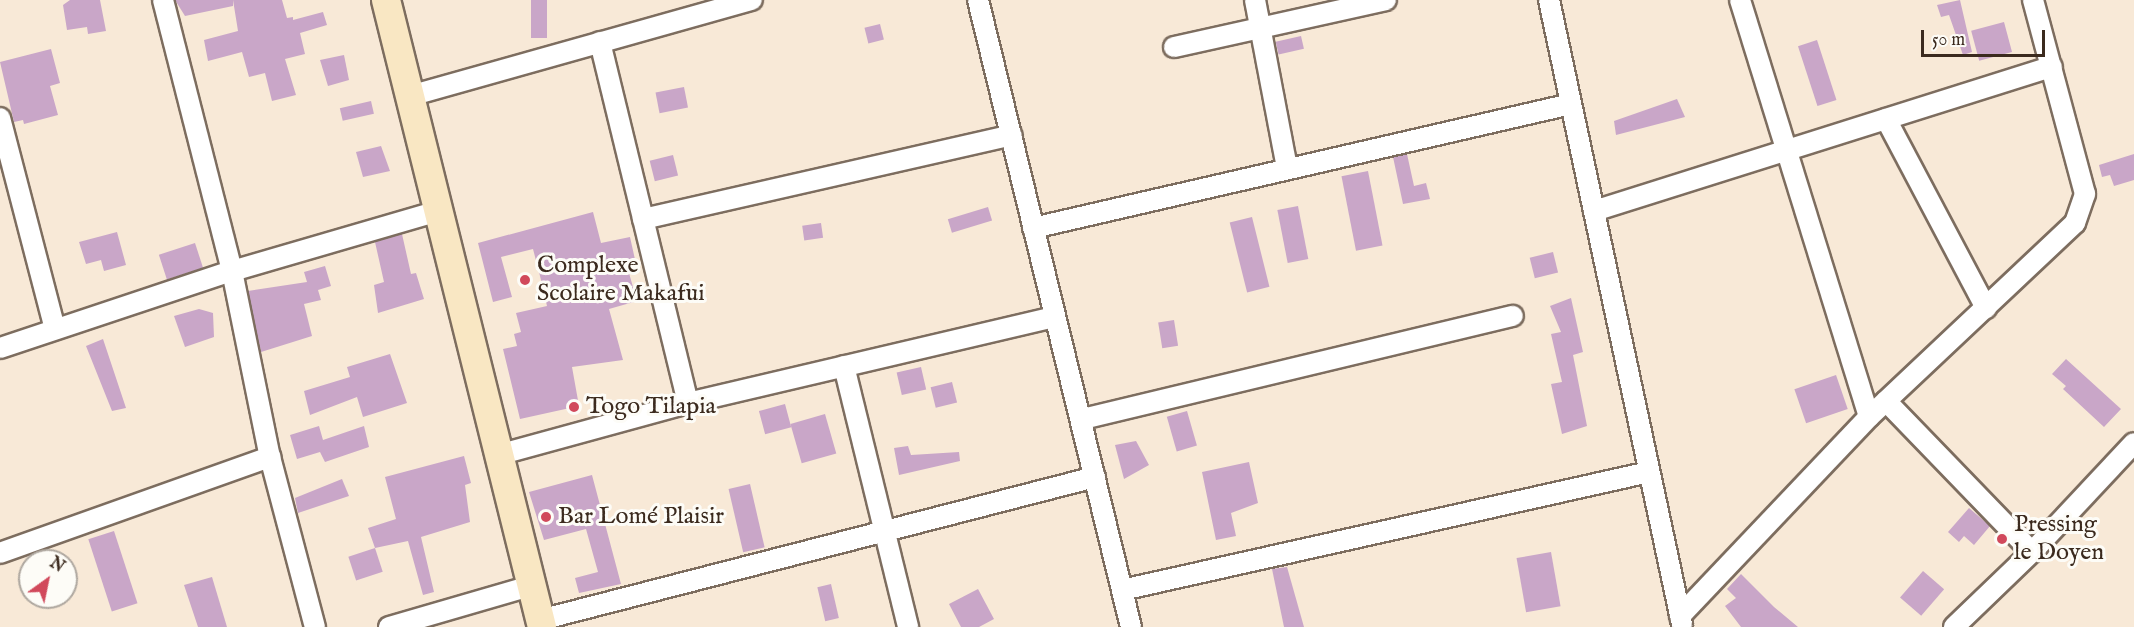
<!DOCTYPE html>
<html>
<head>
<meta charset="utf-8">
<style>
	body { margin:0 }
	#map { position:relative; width:2134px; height:627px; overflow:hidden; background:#f8e9d7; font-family:"IM FELL English",serif }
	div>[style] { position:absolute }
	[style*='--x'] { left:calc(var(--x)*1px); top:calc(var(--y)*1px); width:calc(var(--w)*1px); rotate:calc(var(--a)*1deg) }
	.building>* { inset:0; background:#c9a6c8; transform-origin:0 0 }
	.roads { filter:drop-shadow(2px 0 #7d6d5f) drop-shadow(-2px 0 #7d6d5f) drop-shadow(0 2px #7d6d5f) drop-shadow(0 -2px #7d6d5f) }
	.street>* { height:20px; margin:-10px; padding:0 10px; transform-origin:10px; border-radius:10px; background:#fff }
	.secondary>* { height:28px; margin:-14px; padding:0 14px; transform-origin:14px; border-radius:14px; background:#f9e7c3 }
	.dots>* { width:16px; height:16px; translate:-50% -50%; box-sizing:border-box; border:3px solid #fdfcf7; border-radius:50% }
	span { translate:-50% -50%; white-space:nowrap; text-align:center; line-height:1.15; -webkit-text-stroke:6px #fdfcf7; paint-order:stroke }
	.poi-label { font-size:24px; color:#3b2a1e }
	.left { translate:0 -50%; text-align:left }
	.north { position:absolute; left:18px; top:549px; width:60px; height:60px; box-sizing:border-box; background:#fdfcf7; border:2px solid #afa8a0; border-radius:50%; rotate:33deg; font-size:16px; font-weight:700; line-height:24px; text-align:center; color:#3b2a1e }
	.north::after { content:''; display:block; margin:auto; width:21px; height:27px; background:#d1495b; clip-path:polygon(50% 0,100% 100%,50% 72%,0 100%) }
	.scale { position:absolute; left:1921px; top:30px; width:124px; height:27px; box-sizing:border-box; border:3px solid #3b2a1e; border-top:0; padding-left:8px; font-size:18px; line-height:21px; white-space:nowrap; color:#3b2a1e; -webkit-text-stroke:4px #fdfcf7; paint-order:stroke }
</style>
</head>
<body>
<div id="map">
	<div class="building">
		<div style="clip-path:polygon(70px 0,100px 0,106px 31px,88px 34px,87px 27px,67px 30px,63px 5px)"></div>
		<div style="clip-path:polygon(175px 0,233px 0,233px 6px,185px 16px)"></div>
		<div style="clip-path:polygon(233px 0,282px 0,287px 18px,293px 17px,293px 20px,323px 12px,327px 25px,300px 33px,305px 54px,285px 59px,296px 95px,272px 101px,265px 73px,249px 77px,242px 52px,208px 61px,204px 40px,238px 31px)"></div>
		<div style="left:531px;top:0;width:16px;height:38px"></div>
		<div style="clip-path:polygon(1960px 0,1972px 52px,1963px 55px,1949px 15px,1941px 17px,1937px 5px)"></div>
		<div style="left:2004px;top:22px;width:31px;height:34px;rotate:75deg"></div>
		<div style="left:880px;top:24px;width:16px;height:16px;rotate:76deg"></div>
		<div style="left:1301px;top:36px;width:13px;height:26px;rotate:77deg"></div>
		<div style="left:1817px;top:40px;width:63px;height:20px;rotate:72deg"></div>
		<div style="clip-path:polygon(51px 49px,60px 83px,50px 86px,58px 115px,24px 124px,23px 120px,14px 122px,0 62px)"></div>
		<div style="clip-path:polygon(344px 55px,349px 80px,328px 86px,320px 60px)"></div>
		<div style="left:684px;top:87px;width:21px;height:29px;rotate:79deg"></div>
		<div style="clip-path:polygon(1677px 99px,1685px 117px,1616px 135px,1614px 121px)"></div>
		<div style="left:371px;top:101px;width:13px;height:32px;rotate:77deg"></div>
		<div style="clip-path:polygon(381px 146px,390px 171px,363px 177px,356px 152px)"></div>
		<div style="clip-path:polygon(1407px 154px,1414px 186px,1426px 183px,1430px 199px,1403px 204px,1393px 157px)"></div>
		<div style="clip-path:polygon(2134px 154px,2134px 180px,2114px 186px,2110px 175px,2102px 177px,2099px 165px)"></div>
		<div style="left:673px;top:155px;width:21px;height:24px;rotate:76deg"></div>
		<div style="left:1368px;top:171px;width:76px;height:27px;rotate:79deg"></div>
		<div style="left:1298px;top:206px;width:54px;height:21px;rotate:79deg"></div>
		<div style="left:988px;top:207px;width:14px;height:42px;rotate:73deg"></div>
		<div style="clip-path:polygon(593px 212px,601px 243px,630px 237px,636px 264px,627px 266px,637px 301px,609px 309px,623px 360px,572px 367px,579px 406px,520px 419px,503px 349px,517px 346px,514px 334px,521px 332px,516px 313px,547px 306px,540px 276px,533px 249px,501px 257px,512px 297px,493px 302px,478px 243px)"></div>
		<div style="left:1252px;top:217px;width:72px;height:23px;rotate:76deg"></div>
		<div style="left:821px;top:223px;width:15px;height:19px;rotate:82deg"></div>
		<div style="clip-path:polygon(117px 232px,126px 265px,104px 271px,101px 260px,86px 264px,79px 242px)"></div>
		<div style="clip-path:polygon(402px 234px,411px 274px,416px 273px,424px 299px,378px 313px,374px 285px,384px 282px,375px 242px)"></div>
		<div style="left:195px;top:243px;width:26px;height:38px;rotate:72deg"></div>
		<div style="left:1553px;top:252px;width:21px;height:24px;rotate:76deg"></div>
		<div style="clip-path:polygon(325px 266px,331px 286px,318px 290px,321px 300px,304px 304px,312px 336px,261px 352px,248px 291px,307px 282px,304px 272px)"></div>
		<div style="clip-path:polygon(1571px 298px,1583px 352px,1573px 355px,1587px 426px,1562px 434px,1551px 384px,1562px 382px,1551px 334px,1561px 332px,1550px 306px)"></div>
		<div style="clip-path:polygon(199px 309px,213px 313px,214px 337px,185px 347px,174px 316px)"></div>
		<div style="left:1174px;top:320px;width:26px;height:16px;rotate:81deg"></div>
		<div style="clip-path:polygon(103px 339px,126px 408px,112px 411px,86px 346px)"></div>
		<div style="clip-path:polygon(390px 354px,407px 403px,363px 417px,357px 397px,310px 415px,304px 391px,350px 377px,347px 367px)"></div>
		<div style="clip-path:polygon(2066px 359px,2121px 409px,2104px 427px,2063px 389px,2066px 386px,2052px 374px)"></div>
		<div style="left:921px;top:367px;width:23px;height:25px;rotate:77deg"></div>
		<div style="left:1836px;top:375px;width:36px;height:44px;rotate:71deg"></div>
		<div style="left:952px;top:382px;width:21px;height:22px;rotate:76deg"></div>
		<div style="left:785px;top:404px;width:24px;height:27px;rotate:75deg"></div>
		<div style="left:1187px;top:411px;width:36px;height:21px;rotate:74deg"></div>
		<div style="left:825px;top:414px;width:41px;height:36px;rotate:74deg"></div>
		<div style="clip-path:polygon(319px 426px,323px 440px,364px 426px,369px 447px,325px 462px,320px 452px,297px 459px,290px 435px)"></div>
		<div style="clip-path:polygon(1136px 441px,1149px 465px,1124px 479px,1115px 445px)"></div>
		<div style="clip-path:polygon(908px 446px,911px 455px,959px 452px,960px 461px,899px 475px,894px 448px)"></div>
		<div style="clip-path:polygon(464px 456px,471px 483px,465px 485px,470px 522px,421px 537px,434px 592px,423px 595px,408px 541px,375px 548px,368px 528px,396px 519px,385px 477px)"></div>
		<div style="clip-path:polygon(1249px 462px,1258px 503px,1231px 513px,1236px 536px,1216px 540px,1202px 472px)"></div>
		<div style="clip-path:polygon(592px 475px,621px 584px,579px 593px,575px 578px,598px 572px,586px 529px,544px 540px,529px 492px)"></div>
		<div style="clip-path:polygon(342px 479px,349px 496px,298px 513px,295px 498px)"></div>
		<div style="left:750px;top:484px;width:65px;height:22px;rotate:77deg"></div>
		<div style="clip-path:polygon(1969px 508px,1990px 526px,1974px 545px,1964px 536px,1959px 542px,1948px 532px)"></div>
		<div style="left:114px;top:531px;width:76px;height:27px;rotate:72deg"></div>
		<div style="left:375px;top:548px;width:25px;height:28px;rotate:72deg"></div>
		<div style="left:1551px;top:552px;width:55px;height:35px;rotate:80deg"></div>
		<div style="clip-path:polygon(1287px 567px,1304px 627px,1284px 627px,1272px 569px)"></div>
		<div style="left:1923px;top:571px;width:28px;height:35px;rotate:41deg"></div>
		<div style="clip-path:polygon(1741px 574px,1774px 607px,1798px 627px,1741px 627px,1725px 606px,1736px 598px,1727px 589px)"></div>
		<div style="clip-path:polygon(212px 577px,227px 627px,198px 627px,184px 585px)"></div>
		<div style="left:831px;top:584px;width:35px;height:14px;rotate:77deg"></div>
		<div style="clip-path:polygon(978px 589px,994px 619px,979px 627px,961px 627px,949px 604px)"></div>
	</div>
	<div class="roads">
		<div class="street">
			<div style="--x:163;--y:0;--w:280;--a:75.7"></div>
			<div style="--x:232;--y:271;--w:190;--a:78.5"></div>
			<div style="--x:270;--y:457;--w:176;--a:75.2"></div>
			<div style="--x:978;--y:0;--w:645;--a:76.29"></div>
			<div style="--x:1255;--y:0;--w:171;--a:79.2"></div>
			<div style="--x:1549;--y:0;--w:638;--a:77.97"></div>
			<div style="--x:1740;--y:0;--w:436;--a:72.8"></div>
			<div style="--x:600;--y:42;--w:372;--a:76.3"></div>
			<div style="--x:1174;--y:47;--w:217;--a:-12.5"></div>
			<div style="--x:410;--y:96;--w:355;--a:-15.7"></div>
			<div style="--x:0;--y:118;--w:218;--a:75.4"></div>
			<div style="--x:1886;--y:119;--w:214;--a:62.1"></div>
			<div style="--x:1594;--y:211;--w:480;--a:-17.5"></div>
			<div style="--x:643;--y:219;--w:378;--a:-12.8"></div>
			<div style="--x:1033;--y:228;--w:552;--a:-12.98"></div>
			<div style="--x:0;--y:348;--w:244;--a:-18.4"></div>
			<div style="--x:232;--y:271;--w:216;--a:-16.2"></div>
			<div style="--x:844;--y:366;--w:269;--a:76.2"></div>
			<div style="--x:1886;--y:401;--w:210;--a:46"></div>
			<div style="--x:1083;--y:419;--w:442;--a:-13.5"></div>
			<div style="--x:498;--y:455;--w:197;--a:-15.3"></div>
			<div style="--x:688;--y:403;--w:376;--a:-13.2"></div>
			<div style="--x:0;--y:553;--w:287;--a:-19.6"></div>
			<div style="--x:1122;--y:590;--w:540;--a:-12.62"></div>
			<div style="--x:1680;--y:616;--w:274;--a:-46.5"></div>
			<div style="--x:1869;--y:417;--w:283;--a:-43.3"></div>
			<div style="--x:2075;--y:223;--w:31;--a:-71"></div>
			<div style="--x:2085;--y:194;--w:201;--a:-105"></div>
			<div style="--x:540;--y:620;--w:573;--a:-14.45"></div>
			<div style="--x:389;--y:627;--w:147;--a:-16.2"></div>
			<div style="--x:1954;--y:627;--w:108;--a:-43.9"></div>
			<div style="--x:2032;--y:552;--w:149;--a:-46.9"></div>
		</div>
		<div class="secondary">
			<div style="--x:386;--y:0;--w:646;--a:76.03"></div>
		</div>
	</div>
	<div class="dots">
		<div style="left:525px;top:280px;background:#d1495b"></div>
		<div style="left:574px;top:407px;background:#d1495b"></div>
		<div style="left:546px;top:517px;background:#d1495b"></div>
		<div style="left:2002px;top:539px;background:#d1495b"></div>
	</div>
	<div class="poi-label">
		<span class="left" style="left:537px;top:280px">Complexe<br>Scolaire Makafui</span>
		<span class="left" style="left:586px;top:407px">Togo Tilapia</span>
		<span class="left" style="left:558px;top:517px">Bar Lomé Plaisir</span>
		<span class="left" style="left:2014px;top:539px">Pressing<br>le Doyen</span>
	</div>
	<div class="north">N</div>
	<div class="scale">50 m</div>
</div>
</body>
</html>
